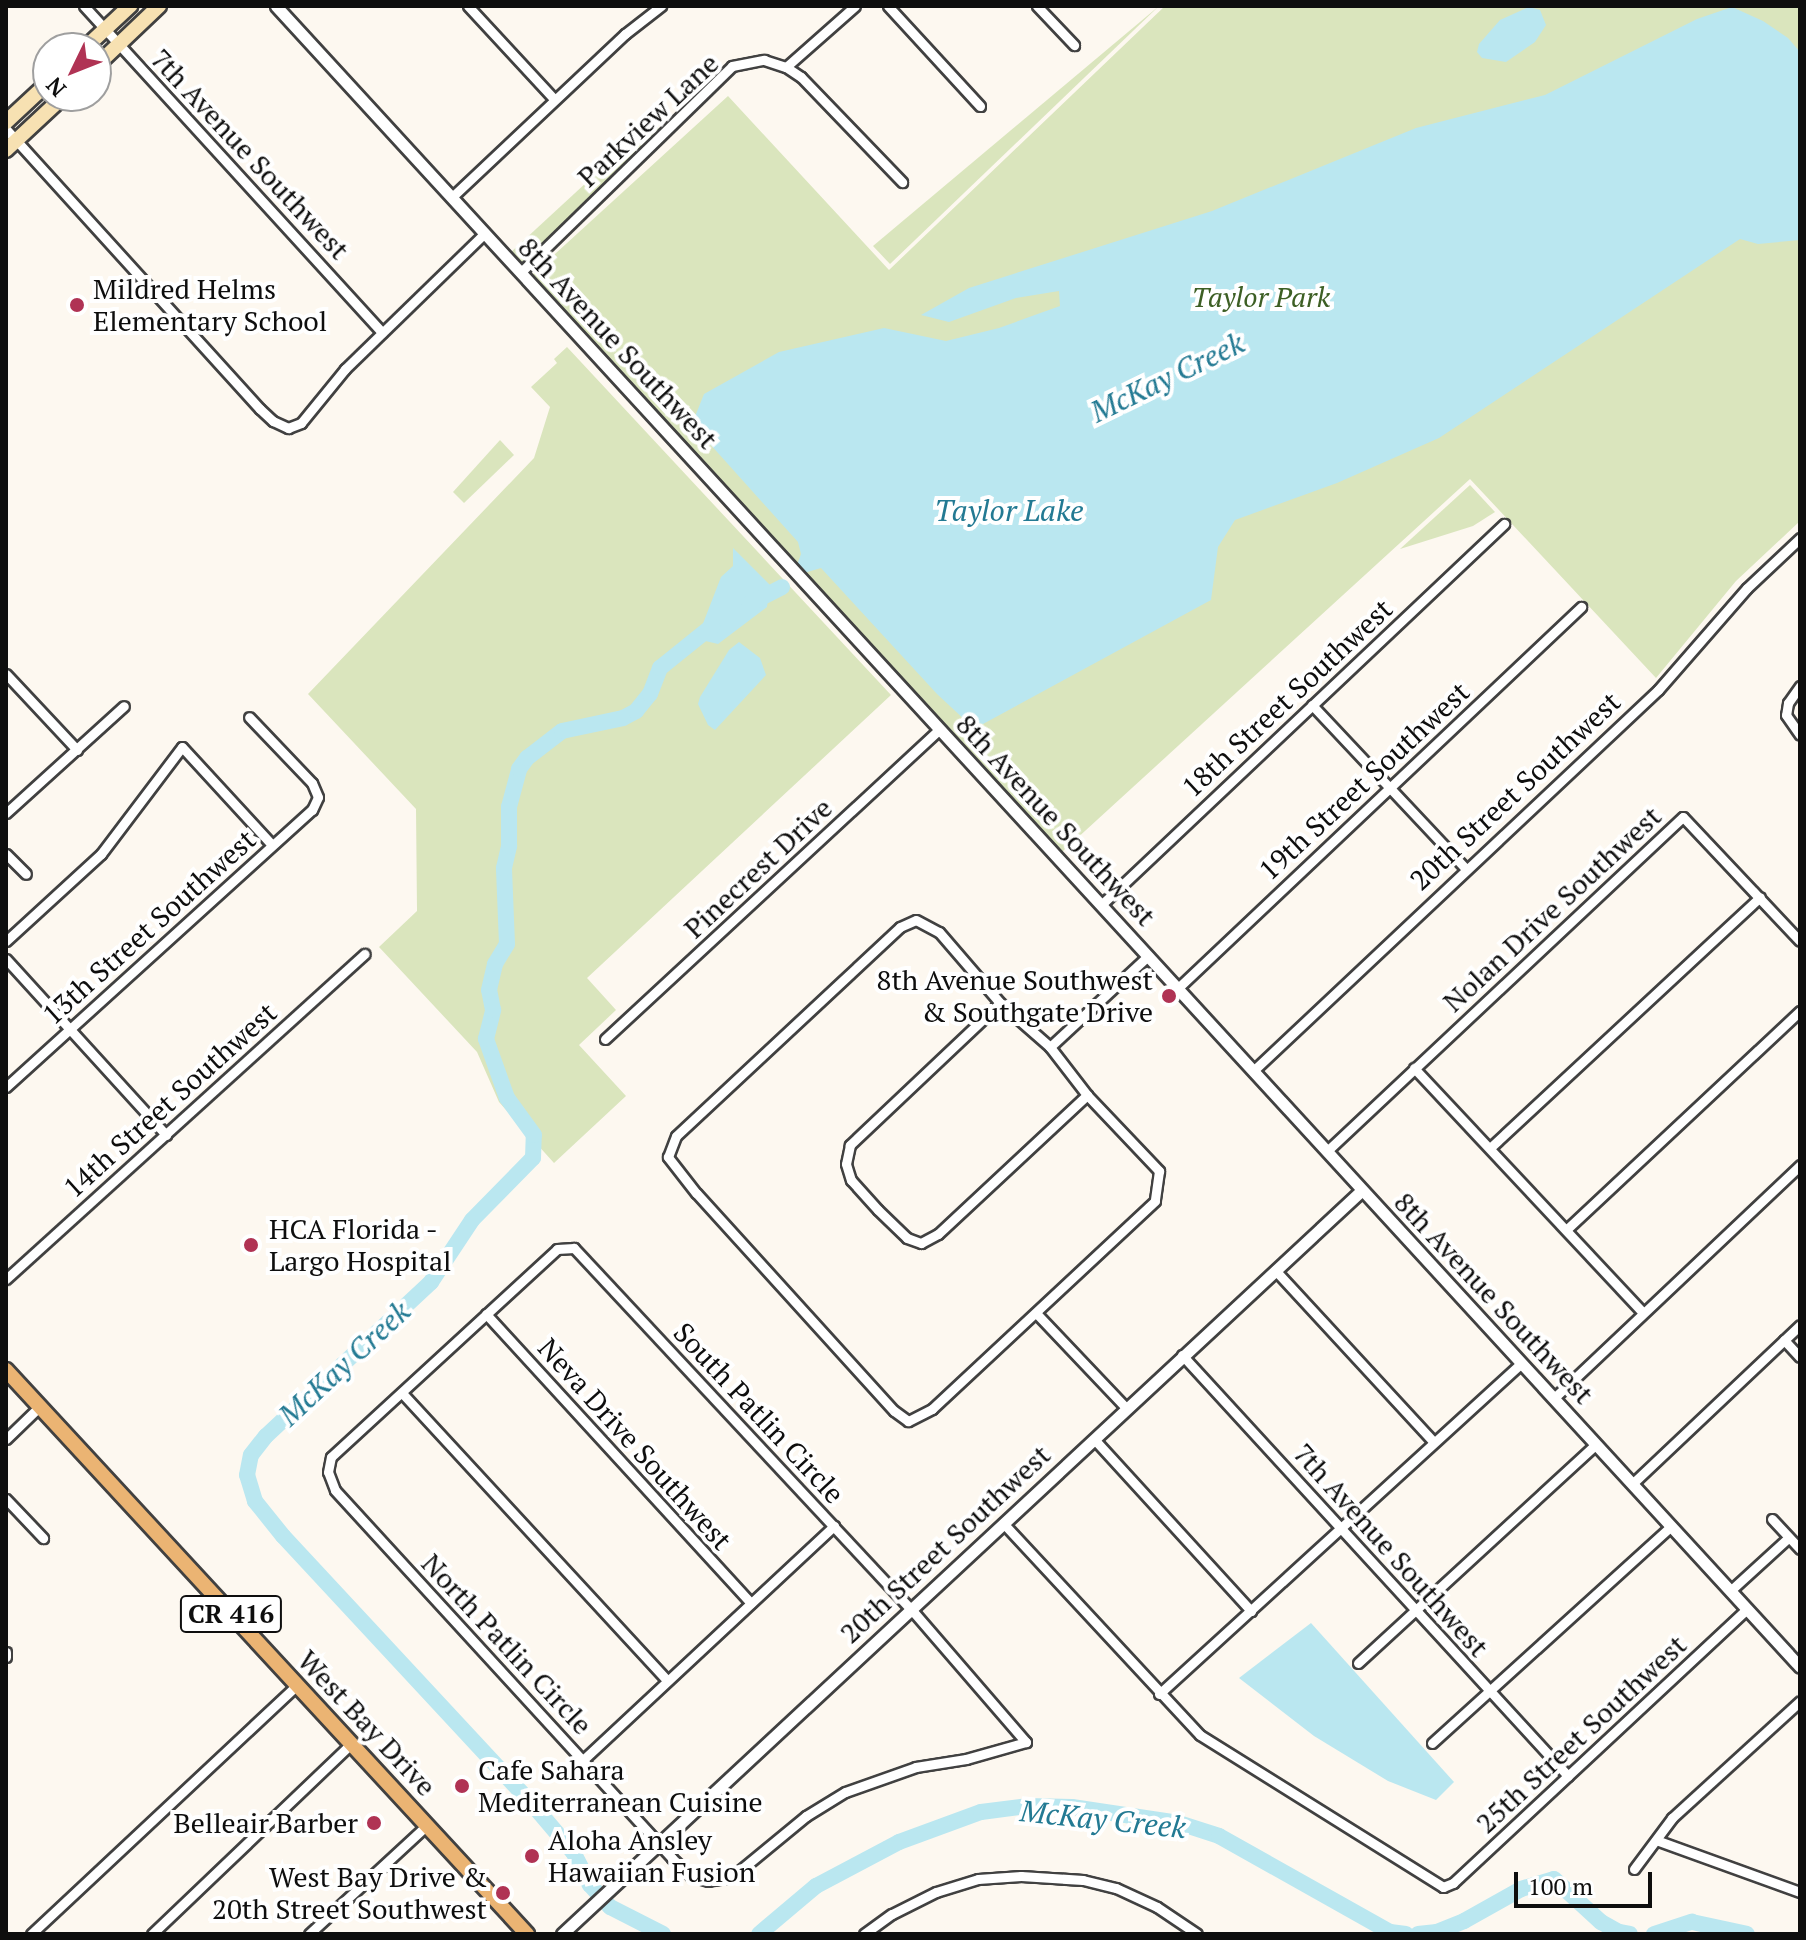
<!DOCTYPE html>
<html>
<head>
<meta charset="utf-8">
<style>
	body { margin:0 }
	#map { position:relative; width:1806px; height:1940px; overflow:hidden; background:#fdf8f0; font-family:"PT Serif",serif }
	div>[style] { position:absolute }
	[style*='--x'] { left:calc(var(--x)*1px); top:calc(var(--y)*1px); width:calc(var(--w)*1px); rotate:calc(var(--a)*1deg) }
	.green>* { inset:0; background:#dae5bd }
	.water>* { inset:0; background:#bae7f0 }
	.river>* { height:16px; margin:-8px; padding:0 8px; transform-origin:8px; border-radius:8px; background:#bae7f0 }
	.roads { filter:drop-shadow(2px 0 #414141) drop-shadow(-2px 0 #414141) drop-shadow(0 2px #414141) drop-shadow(0 -2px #414141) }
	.minor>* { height:9px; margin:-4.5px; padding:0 4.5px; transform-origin:4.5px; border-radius:4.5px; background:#fff }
	.tertiary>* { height:11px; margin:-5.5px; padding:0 5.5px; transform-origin:5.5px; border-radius:5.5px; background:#fff }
	.secondary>* { height:14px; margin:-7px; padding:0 7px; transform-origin:7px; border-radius:7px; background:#f7e1b2 }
	.primary>* { height:14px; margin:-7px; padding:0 7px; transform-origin:7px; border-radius:7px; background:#ebb473 }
	.dots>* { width:22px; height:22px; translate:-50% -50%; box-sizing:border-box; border:4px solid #fff; border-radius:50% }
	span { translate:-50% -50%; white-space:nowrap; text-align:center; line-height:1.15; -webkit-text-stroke:8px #fff; paint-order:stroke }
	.shield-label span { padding:2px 6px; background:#fff; border:2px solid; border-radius:6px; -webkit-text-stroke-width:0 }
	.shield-label { font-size:26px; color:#0e0e0e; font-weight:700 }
	.street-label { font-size:28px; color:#0e0e0e }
	.poi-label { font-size:28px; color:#0e0e0e }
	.left { translate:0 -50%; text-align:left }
	.right { translate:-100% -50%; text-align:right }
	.park-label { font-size:28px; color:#3d5f24; font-style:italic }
	.water-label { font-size:30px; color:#237a93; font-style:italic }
	.frame { position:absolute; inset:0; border:8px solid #0e0e0e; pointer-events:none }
	.north { position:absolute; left:32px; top:32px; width:80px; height:80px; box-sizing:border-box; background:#fff; border:2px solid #9f9f9f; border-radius:50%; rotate:227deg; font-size:22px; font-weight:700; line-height:32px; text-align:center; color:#0e0e0e }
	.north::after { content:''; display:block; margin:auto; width:28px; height:36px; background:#b03354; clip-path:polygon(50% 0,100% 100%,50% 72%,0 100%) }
	.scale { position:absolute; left:1514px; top:1872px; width:138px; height:36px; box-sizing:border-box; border:4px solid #0e0e0e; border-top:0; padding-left:10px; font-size:24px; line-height:28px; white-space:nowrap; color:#0e0e0e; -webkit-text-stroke:6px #fff; paint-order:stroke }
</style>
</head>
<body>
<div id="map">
	<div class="green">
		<div style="clip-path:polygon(1159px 6px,890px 264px,873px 246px)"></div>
		<div style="clip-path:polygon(1165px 6px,1800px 6px,1800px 521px,1736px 581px,1656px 678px,1470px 479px,1062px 852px,532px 275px,728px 96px,889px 270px)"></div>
		<div style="clip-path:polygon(652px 122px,660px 130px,521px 265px,510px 253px)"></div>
		<div style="clip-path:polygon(567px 347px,891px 695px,587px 978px,616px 1010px,579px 1045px,626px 1096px,554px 1163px,499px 1102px,477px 1052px,379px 947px,417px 911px,416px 809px,308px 694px,534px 458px,550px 407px,531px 387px,557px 363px,554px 359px)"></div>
		<div style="clip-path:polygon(500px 440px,514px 455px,464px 503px,453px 492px)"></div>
		<div style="clip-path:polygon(1470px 485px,1495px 512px,1473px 526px,1400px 549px)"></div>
	</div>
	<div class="water">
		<div style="clip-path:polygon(1529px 7px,1540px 10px,1546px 25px,1535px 42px,1506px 62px,1482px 58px,1477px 52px,1479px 44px,1500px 20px)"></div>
		<div style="clip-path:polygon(1732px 7px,1763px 21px,1788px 38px,1800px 52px,1800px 240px,1758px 244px,1740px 239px,1439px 438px,1337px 483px,1235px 520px,1218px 547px,1211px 600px,983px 724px,966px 721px,937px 694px,821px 568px,804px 573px,797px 565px,801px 554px,798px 542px,692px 424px,704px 394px,779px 352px,884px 328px,946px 341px,999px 328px,1060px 306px,1059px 291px,1016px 298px,949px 322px,921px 315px,969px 288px,1212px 211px,1416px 128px,1545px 95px,1697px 19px)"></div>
		<div style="clip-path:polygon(733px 548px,770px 585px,767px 607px,718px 644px,697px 639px,721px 577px,733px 566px)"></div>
		<div style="clip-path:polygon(739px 642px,760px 658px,766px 675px,715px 730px,708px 725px,698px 704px,700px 697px,729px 650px)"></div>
		<div style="clip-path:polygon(1311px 1623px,1454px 1782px,1436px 1800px,1388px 1781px,1314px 1736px,1239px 1678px)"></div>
	</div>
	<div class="river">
		<div style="--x:749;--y:604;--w:37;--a:-27"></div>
		<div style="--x:663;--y:1934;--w:59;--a:-153"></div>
		<div style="--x:610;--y:1907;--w:30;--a:-132"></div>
		<div style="--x:590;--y:1885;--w:37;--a:-117"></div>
		<div style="--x:573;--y:1852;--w:62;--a:-130.4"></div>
		<div style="--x:533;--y:1805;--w:367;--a:-132.9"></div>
		<div style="--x:283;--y:1536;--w:45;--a:-128.7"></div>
		<div style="--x:255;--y:1501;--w:27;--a:-107"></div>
		<div style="--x:247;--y:1475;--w:20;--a:-79"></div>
		<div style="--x:251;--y:1455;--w:24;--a:-52"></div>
		<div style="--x:266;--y:1436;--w:226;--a:-43"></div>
		<div style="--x:431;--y:1282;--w:74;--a:-56.5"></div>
		<div style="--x:472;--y:1220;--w:87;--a:-45.5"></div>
		<div style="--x:533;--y:1158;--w:23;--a:-88"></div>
		<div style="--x:534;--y:1135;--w:46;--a:-126.1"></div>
		<div style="--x:507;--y:1098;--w:63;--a:-109.6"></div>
		<div style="--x:486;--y:1039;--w:30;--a:-76"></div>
		<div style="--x:493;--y:1010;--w:20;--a:-101"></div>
		<div style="--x:489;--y:990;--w:27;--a:-77"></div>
		<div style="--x:495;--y:964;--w:23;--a:-59"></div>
		<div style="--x:507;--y:944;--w:76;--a:-92.3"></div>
		<div style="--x:504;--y:868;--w:23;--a:-77"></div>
		<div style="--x:509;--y:846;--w:39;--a:-90"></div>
		<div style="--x:509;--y:807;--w:39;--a:-75"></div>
		<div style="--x:519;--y:769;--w:14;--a:-54"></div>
		<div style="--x:527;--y:758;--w:44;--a:-37.6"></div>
		<div style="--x:562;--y:731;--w:62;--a:-12"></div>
		<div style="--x:623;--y:718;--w:15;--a:-28"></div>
		<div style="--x:636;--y:711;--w:22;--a:-51"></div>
		<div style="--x:650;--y:694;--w:28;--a:-69"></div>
		<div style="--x:660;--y:668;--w:67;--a:-38.9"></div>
		<div style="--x:759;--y:1934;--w:75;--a:-40.1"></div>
		<div style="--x:816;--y:1886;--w:94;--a:-27.9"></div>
		<div style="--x:899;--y:1842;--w:87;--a:-20.1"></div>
		<div style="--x:981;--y:1812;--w:46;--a:-7.4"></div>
		<div style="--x:1027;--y:1806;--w:45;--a:1.3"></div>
		<div style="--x:1072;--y:1807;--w:108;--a:8.5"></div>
		<div style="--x:1179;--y:1823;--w:42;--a:18"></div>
		<div style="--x:1219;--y:1836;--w:196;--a:29.3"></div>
		<div style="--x:1390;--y:1932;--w:16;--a:7"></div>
		<div style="--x:1418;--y:1934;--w:19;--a:-6"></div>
		<div style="--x:1437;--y:1932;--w:29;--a:-22"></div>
		<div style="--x:1464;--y:1921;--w:65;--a:-29.3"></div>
		<div style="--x:1521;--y:1889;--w:34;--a:-17"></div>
		<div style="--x:1554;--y:1879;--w:64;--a:42.5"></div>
		<div style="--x:1601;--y:1922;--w:21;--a:29"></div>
		<div style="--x:1619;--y:1932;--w:11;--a:10"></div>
		<div style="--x:1654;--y:1934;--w:40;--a:-18"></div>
		<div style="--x:1692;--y:1922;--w:56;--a:12.3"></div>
	</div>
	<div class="roads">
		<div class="minor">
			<div style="--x:84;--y:6;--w:442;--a:47.6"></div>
			<div style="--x:468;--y:6;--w:127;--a:47.2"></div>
			<div style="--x:888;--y:6;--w:136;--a:47.4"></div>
			<div style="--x:1037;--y:6;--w:54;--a:46.5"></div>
			<div style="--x:786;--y:67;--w:18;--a:34"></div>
			<div style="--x:801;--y:77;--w:146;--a:46.1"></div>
			<div style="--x:6;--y:129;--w:378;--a:47.8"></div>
			<div style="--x:260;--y:409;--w:18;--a:43"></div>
			<div style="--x:273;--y:421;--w:17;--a:25"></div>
			<div style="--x:288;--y:428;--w:14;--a:-21"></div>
			<div style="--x:301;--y:423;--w:70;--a:-50.8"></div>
			<div style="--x:345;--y:369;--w:194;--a:-44.2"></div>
			<div style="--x:452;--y:197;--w:238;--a:-43.3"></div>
			<div style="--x:625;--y:34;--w:46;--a:-37.9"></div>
			<div style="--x:521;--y:272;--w:295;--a:-44.3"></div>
			<div style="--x:732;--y:66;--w:33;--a:-11"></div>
			<div style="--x:764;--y:60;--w:23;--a:18"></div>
			<div style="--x:786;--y:67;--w:92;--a:-41.5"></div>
			<div style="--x:6;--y:674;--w:104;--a:46.9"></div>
			<div style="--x:1800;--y:686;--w:21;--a:125"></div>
			<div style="--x:1788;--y:703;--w:12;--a:99"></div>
			<div style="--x:1786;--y:715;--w:24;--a:55"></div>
			<div style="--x:1312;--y:705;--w:225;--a:46.8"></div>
			<div style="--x:6;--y:813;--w:159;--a:-42.2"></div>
			<div style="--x:6;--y:854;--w:28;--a:45"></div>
			<div style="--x:1101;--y:905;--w:555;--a:-43.39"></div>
			<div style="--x:916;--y:920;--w:26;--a:28"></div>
			<div style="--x:939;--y:932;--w:94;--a:49.3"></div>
			<div style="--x:1000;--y:1003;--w:67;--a:41.3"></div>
			<div style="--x:1050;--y:1047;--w:61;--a:52.4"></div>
			<div style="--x:1087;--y:1095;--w:105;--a:46.5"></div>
			<div style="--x:1159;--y:1171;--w:30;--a:98"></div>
			<div style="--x:1155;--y:1201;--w:305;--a:137"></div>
			<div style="--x:932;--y:1409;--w:27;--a:153"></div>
			<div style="--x:908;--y:1421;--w:17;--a:-144"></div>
			<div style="--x:894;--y:1411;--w:294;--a:-132.2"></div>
			<div style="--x:696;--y:1193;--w:46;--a:-127.9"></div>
			<div style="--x:668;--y:1157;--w:22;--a:-69"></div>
			<div style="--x:676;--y:1136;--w:306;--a:-43"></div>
			<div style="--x:900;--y:927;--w:17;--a:-24"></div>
			<div style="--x:6;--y:941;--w:129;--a:-42.5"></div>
			<div style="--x:101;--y:854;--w:134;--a:-52.9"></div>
			<div style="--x:182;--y:747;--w:133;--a:47.4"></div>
			<div style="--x:6;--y:959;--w:238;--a:47.7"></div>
			<div style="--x:1178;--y:988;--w:555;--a:-43.39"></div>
			<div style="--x:1000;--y:1003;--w:207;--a:136.6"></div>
			<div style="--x:850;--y:1145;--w:19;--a:102"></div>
			<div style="--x:846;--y:1164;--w:17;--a:73"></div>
			<div style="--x:851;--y:1180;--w:40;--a:48"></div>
			<div style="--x:878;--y:1210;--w:40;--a:44"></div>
			<div style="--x:907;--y:1238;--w:15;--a:20"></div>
			<div style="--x:921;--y:1243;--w:19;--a:-28"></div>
			<div style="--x:938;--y:1234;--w:204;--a:-43"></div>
			<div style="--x:605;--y:1039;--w:456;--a:-42.8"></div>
			<div style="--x:1050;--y:1047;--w:134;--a:-42.9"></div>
			<div style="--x:1414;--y:1068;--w:334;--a:46.9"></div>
			<div style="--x:1253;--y:1071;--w:556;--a:-43.25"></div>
			<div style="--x:1658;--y:690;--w:135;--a:-48.9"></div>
			<div style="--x:1747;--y:588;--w:73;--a:-43.3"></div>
			<div style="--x:6;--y:1087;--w:413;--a:-42.2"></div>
			<div style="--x:312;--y:810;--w:14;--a:-65"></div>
			<div style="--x:318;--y:797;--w:15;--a:-113"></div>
			<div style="--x:312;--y:783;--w:91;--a:-133.7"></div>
			<div style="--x:1491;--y:1147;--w:367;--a:-42.9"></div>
			<div style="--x:1327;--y:1151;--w:488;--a:-43.2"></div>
			<div style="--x:1683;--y:817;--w:170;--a:46.7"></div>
			<div style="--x:1567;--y:1229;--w:319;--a:-43.1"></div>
			<div style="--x:574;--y:1248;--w:494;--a:47"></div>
			<div style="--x:911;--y:1609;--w:176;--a:49.2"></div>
			<div style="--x:1026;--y:1742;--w:62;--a:164.2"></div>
			<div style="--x:966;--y:1759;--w:51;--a:170.9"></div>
			<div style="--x:916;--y:1767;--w:75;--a:160.6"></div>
			<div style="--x:845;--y:1792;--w:46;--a:148.4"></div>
			<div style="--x:806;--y:1816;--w:96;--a:140.5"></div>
			<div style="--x:732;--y:1877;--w:24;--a:171"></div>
			<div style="--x:708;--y:1881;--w:18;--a:-164"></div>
			<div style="--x:691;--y:1876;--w:26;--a:-137"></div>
			<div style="--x:672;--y:1858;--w:499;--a:-132.5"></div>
			<div style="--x:335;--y:1490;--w:19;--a:-111"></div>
			<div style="--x:328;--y:1472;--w:15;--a:-79"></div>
			<div style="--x:331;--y:1457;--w:307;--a:-42.6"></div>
			<div style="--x:557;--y:1249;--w:17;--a:-3"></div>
			<div style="--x:1275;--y:1270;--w:233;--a:47.3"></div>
			<div style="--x:6;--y:1279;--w:484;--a:-42.2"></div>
			<div style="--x:1036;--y:1313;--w:131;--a:46.5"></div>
			<div style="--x:486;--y:1314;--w:392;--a:47.5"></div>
			<div style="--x:1784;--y:1340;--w:23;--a:47"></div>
			<div style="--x:1182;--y:1355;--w:571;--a:47.48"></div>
			<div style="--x:402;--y:1393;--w:391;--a:47.3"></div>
			<div style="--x:1554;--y:1398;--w:339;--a:-43.4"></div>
			<div style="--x:6;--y:1439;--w:46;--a:-44.1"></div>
			<div style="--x:1094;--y:1439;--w:233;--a:47.6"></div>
			<div style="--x:1632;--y:1484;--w:231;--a:-43.4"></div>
			<div style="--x:6;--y:1499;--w:54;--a:46.5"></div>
			<div style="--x:1772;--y:1519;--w:41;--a:47"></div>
			<div style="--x:1003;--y:1523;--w:289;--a:47.1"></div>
			<div style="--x:1200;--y:1735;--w:287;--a:32"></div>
			<div style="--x:1443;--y:1887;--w:11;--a:-22"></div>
			<div style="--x:1453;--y:1883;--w:402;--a:-43"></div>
			<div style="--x:1730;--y:1591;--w:79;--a:-42.4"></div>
			<div style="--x:6;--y:1652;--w:5;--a:90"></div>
			<div style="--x:1358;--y:1663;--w:323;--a:-42.6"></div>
			<div style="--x:1159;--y:1694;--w:491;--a:-42.4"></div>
			<div style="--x:1432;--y:1743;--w:323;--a:-42.2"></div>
			<div style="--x:584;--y:1759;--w:342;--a:-43"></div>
			<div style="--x:1656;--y:1840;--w:153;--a:19.9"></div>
			<div style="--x:1634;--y:1869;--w:64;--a:-53.3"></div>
			<div style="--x:1672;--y:1818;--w:173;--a:-42.4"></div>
			<div style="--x:31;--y:1934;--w:364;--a:-43.1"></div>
			<div style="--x:152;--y:1934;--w:275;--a:-43.7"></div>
			<div style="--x:309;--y:1934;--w:161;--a:-42.7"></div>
			<div style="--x:864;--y:1934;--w:34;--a:-36"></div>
			<div style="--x:892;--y:1914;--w:49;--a:-26.6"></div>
			<div style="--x:936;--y:1892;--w:44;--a:-17.2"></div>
			<div style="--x:978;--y:1879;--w:43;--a:-4"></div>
			<div style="--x:1021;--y:1876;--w:62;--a:3.7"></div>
			<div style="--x:1083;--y:1880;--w:34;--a:14"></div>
			<div style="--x:1116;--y:1888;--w:45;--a:24.9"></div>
			<div style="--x:1157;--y:1907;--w:48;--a:34"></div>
		</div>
		<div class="tertiary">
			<div style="--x:276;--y:6;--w:2254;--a:47.46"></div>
			<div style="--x:562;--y:1934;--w:1092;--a:-42.92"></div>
		</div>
		<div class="secondary">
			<div style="--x:85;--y:48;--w:62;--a:-43"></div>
			<div style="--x:96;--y:66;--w:87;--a:-43.6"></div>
			<div style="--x:6;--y:122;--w:57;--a:-42.9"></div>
			<div style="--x:6;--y:150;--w:79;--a:-43"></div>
		</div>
		<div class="primary">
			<div style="--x:6;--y:1370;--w:768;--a:47.27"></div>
		</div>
	</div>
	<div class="dots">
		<div style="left:77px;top:305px;background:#b03354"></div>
		<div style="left:1169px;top:996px;background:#b03354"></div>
		<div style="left:251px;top:1245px;background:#b03354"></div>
		<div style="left:462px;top:1786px;background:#b03354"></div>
		<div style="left:374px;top:1823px;background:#b03354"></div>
		<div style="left:532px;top:1856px;background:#b03354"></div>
		<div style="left:503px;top:1893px;background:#b03354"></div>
	</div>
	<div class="shield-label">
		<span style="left:231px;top:1614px">CR 416</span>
	</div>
	<div class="street-label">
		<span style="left:648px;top:120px;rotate:-43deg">Parkview Lane</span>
		<span style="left:250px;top:154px;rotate:47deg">7th Avenue Southwest</span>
		<span style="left:618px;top:343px;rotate:47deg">8th Avenue Southwest</span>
		<span style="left:1287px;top:698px;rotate:-43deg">18th Street Southwest</span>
		<span style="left:1364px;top:781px;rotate:-43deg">19th Street Southwest</span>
		<span style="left:1515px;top:791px;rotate:-43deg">20th Street Southwest</span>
		<span style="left:1056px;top:820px;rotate:47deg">8th Avenue Southwest</span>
		<span style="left:758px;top:868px;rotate:-43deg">Pinecrest Drive</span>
		<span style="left:1552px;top:909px;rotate:-43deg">Nolan Drive Southwest</span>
		<span style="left:149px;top:927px;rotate:-42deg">13th Street Southwest</span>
		<span style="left:170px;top:1100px;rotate:-42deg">14th Street Southwest</span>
		<span style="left:1494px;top:1298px;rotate:47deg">8th Avenue Southwest</span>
		<span style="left:759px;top:1413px;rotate:47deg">South Patlin Circle</span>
		<span style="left:635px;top:1444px;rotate:48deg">Neva Drive Southwest</span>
		<span style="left:945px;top:1544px;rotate:-43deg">20th Street Southwest</span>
		<span style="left:1391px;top:1550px;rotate:48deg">7th Avenue Southwest</span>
		<span style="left:507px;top:1644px;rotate:47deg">North Patlin Circle</span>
		<span style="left:367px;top:1723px;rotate:47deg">West Bay Drive</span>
		<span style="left:1581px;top:1734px;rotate:-43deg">25th Street Southwest</span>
	</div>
	<div class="poi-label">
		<span class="left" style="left:93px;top:305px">Mildred Helms<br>Elementary School</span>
		<span class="right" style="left:1153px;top:996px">8th Avenue Southwest<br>&amp; Southgate Drive</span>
		<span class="left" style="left:269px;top:1245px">HCA Florida -<br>Largo Hospital</span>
		<span class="left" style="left:478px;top:1786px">Cafe Sahara<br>Mediterranean Cuisine</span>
		<span class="right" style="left:358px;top:1823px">Belleair Barber</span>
		<span class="left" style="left:548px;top:1856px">Aloha Ansley<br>Hawaiian Fusion</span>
		<span class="right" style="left:487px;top:1893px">West Bay Drive &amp;<br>20th Street Southwest</span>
	</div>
	<div class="park-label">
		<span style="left:1261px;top:297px">Taylor Park</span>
	</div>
	<div class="water-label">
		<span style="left:1167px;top:377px;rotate:-26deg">McKay Creek</span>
		<span style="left:1009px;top:510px">Taylor Lake</span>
		<span style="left:344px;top:1363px;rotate:-43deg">McKay Creek</span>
		<span style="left:1103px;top:1819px;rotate:6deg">McKay Creek</span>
	</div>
	<div class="frame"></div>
	<div class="north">N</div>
	<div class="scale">100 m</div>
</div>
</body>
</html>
